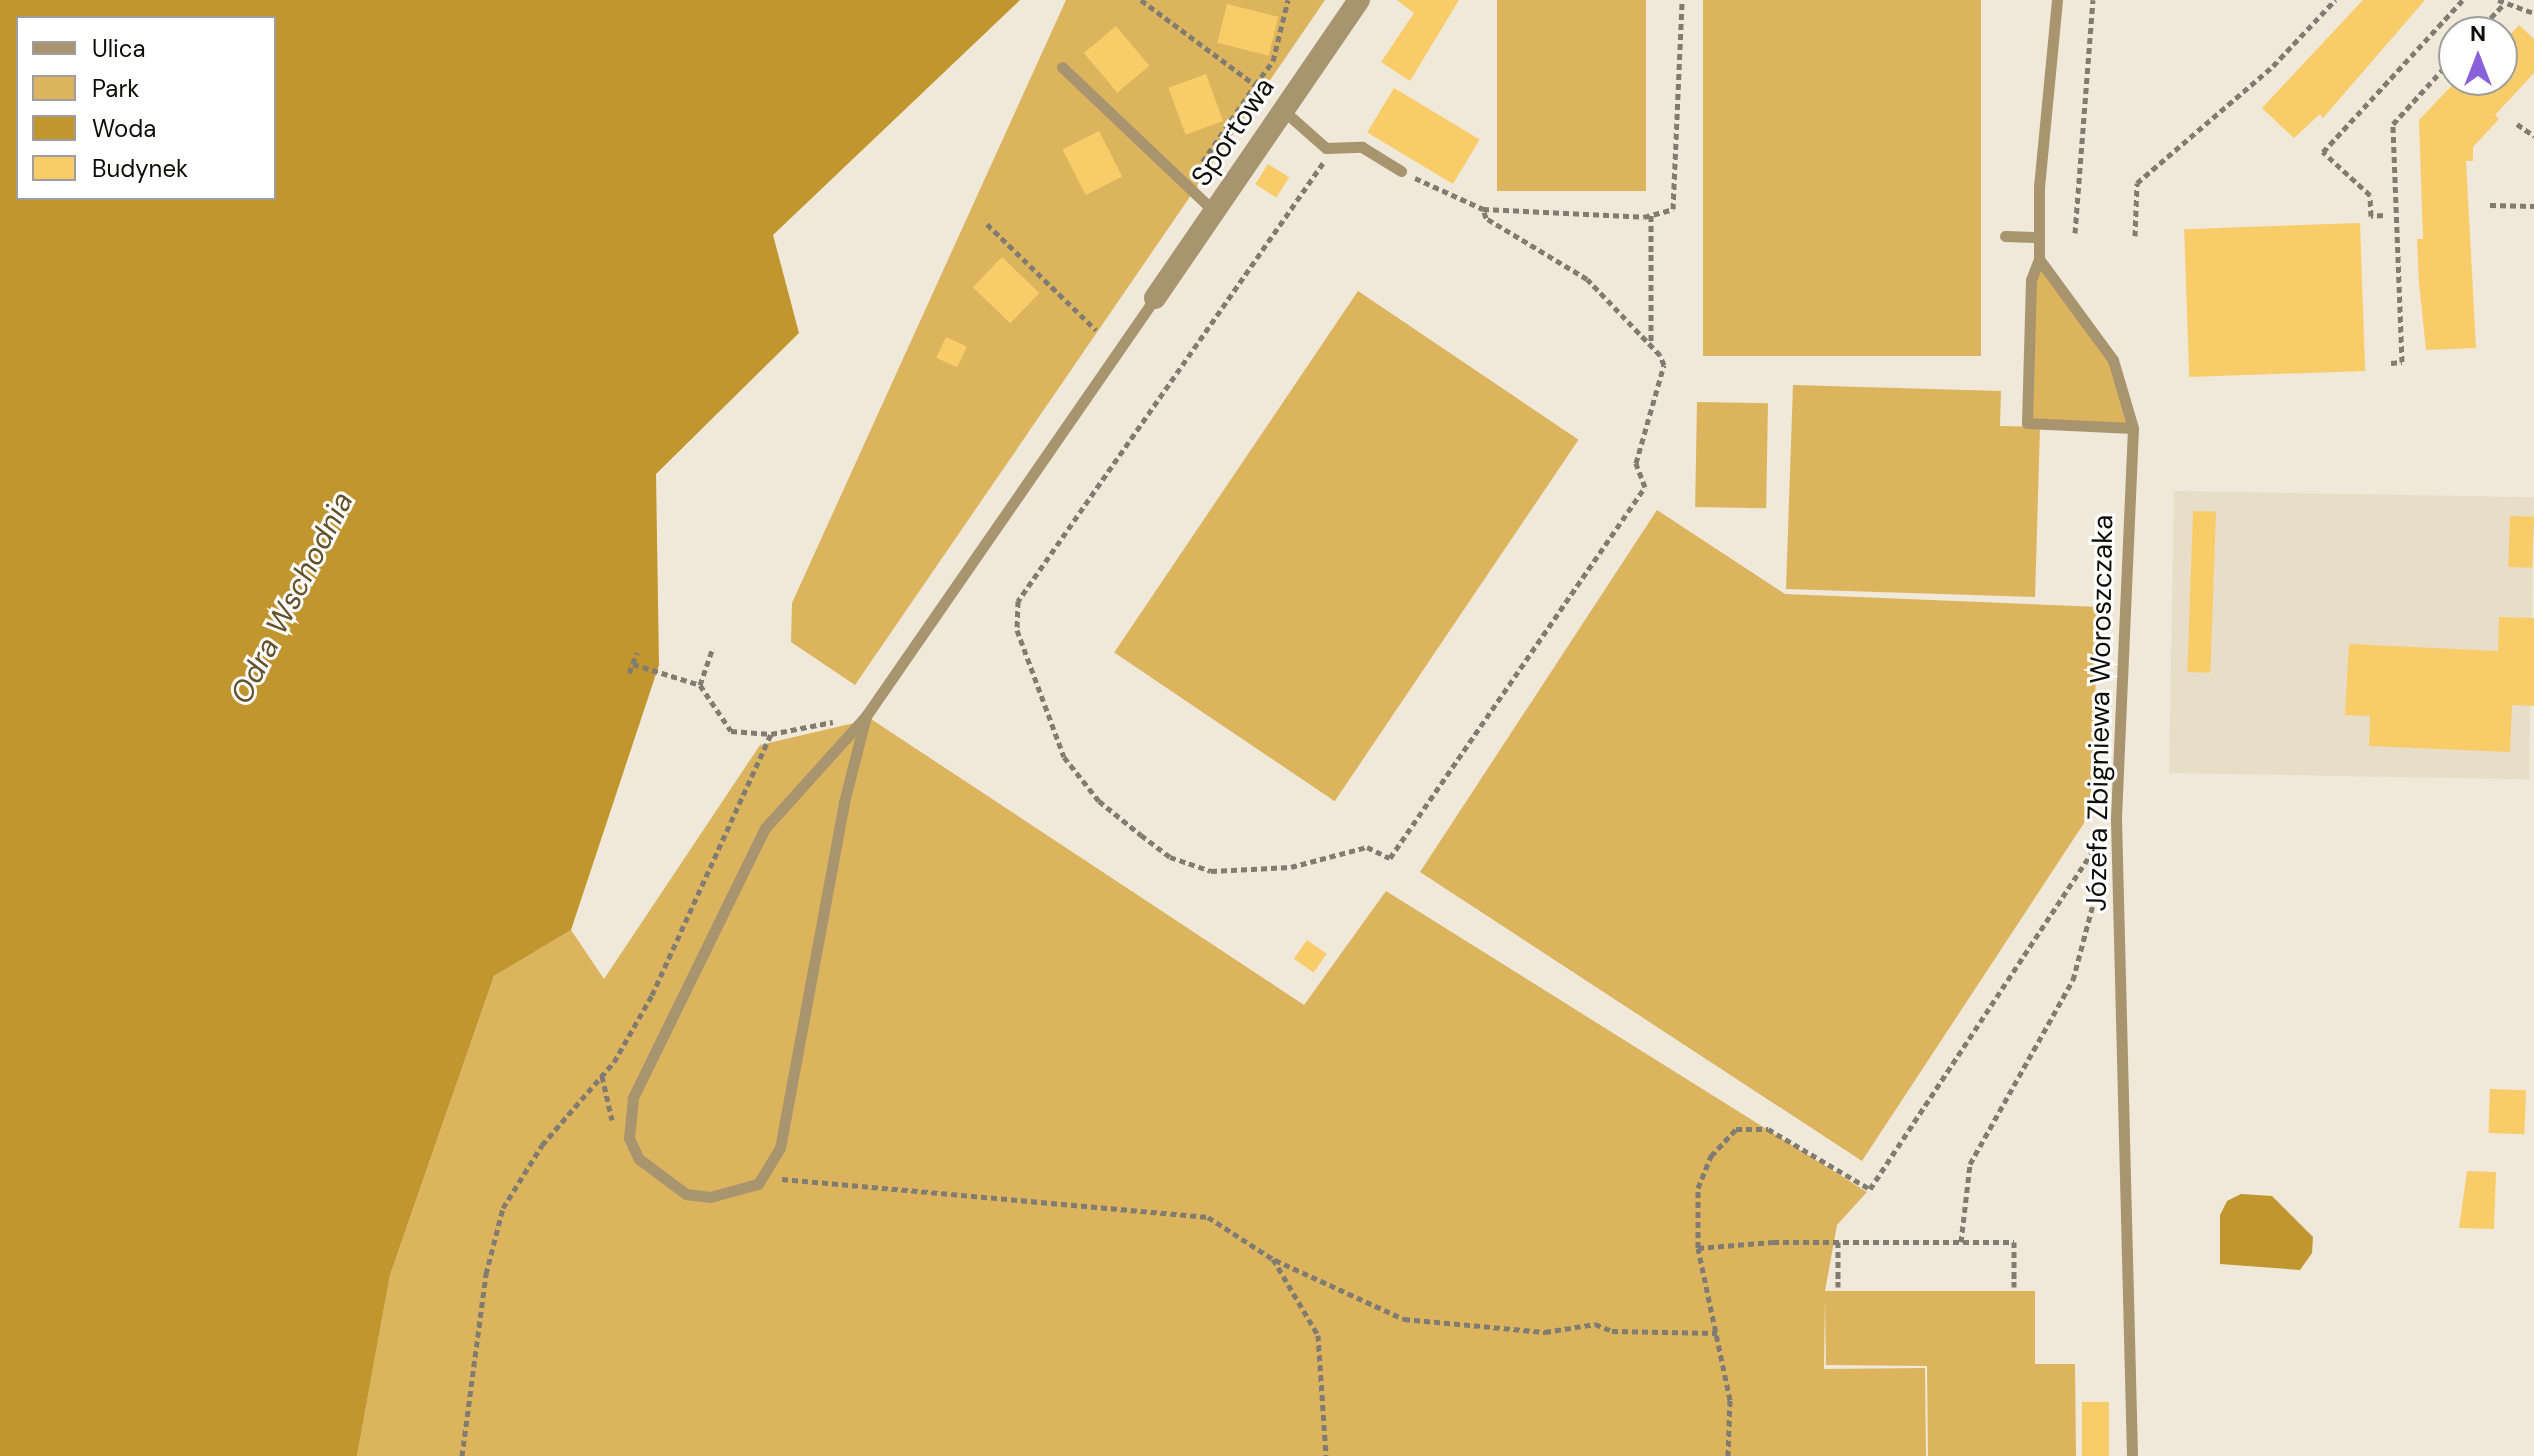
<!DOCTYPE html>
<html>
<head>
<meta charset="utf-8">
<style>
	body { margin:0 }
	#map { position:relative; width:2534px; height:1456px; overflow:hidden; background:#f0e8d9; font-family:"DM Sans",sans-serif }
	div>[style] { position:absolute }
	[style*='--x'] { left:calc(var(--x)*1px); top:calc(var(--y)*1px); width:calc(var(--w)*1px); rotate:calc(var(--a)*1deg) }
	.built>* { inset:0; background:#e8ddc6; transform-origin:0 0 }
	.green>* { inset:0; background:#dcb45d; transform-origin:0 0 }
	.water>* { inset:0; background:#c1962f }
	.building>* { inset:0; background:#f9cc6a; transform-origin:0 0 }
	.path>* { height:5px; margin-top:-2.5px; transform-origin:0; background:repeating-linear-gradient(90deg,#817c72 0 6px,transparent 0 10px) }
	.lane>* { height:11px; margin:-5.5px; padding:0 5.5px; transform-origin:5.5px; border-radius:5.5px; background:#a8956f }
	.street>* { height:22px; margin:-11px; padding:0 11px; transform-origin:11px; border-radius:11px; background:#a8956f }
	span { translate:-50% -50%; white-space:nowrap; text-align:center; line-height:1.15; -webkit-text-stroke:6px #fff; paint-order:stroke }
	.street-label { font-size:28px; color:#100d08 }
	.water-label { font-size:30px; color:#645129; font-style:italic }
	.legend { position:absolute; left:16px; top:16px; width:260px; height:184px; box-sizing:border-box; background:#fff; border:2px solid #9f9e9c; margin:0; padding:10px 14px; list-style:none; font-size:24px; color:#100d08 }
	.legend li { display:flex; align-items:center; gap:16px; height:40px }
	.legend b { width:40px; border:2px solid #9f9e9c }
	.north { position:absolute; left:2438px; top:16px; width:80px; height:80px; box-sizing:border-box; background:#fff; border:2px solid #9f9e9c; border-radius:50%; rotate:0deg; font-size:22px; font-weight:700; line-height:32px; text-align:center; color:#100d08 }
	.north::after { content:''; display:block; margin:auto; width:28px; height:36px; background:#8861db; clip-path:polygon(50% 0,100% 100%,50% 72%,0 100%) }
</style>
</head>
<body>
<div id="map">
	<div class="built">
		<div style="left:2174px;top:491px;width:360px;height:282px;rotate:1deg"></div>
	</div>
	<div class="green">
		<div style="clip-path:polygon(1066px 0,1325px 0,855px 685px,791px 642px,792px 603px)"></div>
		<div style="left:1497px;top:0;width:149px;height:191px"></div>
		<div style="left:1703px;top:0;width:278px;height:356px"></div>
		<div style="clip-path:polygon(2039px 259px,2113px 360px,2133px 428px,2027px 423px,2031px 280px)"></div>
		<div style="left:1358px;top:291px;width:266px;height:436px;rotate:34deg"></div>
		<div style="clip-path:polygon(1793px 385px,2001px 391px,2000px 426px,2040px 427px,2035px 597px,1786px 589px)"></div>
		<div style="left:1697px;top:402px;width:71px;height:105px;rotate:1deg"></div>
		<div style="clip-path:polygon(1657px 510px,1785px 594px,2099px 607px,2090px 814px,1862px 1161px,1420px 872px)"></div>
		<div style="clip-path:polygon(871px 719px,1304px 1005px,1386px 891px,1867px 1192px,1837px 1225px,1825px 1291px,2035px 1291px,2035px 1364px,2075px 1364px,2076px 1456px,1928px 1456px,1927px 1366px,1826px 1365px,1825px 1297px,1824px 1369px,1925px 1368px,1926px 1456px,357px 1456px,390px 1275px,494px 976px,571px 930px,604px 979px,760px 745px)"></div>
	</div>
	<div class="water">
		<div style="clip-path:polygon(evenodd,0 0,1020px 0,773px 235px,799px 333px,656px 474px,659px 665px,571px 930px,494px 976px,390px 1275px,357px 1456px,0 1456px,0 0,18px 18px,274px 18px,274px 198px,18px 198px,18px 18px)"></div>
		<div style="clip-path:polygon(2241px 1194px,2272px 1196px,2313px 1237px,2312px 1253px,2300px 1270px,2220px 1264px,2220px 1215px,2227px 1201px)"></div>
	</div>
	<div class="building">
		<div style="clip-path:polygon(1397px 0,1459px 0,1410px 81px,1381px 62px,1414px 13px)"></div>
		<div style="clip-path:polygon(2363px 0,2425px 0,2323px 118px,2320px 114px,2294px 138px,2262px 108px)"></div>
		<div style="left:1227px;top:4px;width:53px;height:40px;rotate:14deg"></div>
		<div style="clip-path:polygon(2519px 25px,2534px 39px,2534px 73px,2495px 115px,2499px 119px,2473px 147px,2473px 161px,2466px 161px,2476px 348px,2426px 350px,2419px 283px,2417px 239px,2423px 239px,2419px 120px,2457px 80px,2502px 80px,2502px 43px)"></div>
		<div style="left:1116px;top:26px;width:52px;height:42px;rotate:50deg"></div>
		<div style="left:1206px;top:74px;width:50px;height:40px;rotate:70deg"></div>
		<div style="left:1394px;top:88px;width:100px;height:52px;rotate:31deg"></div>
		<div style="left:1099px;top:131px;width:51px;height:41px;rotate:63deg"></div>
		<div style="left:1268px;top:164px;width:25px;height:24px;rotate:32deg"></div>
		<div style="left:2360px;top:223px;width:148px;height:176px;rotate:88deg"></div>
		<div style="left:1002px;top:257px;width:52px;height:42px;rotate:44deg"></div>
		<div style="left:946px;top:337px;width:23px;height:23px;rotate:25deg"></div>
		<div style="left:2193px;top:511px;width:23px;height:161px;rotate:2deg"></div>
		<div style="left:2510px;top:516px;width:24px;height:51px;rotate:2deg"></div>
		<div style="clip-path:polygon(2499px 617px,2534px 618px,2534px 706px,2512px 705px,2510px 752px,2369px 746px,2370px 716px,2345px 715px,2349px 644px,2498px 651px)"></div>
		<div style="left:1307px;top:940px;width:24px;height:23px;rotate:35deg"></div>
		<div style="left:2490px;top:1089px;width:36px;height:44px;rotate:2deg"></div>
		<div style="clip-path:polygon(2467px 1171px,2496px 1172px,2494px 1229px,2459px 1228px)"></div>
		<div style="left:2082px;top:1402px;width:27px;height:54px"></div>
	</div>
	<div class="path">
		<div style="--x:1141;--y:0;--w:142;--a:36.7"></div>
		<div style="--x:1255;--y:85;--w:30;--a:-53"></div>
		<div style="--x:1273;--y:61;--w:63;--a:-76.2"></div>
		<div style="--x:2498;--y:0;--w:38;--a:20"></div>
		<div style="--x:2477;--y:32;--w:37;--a:-46"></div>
		<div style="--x:2517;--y:124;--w:21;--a:35"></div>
		<div style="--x:1323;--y:163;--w:534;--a:124.85"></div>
		<div style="--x:1018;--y:601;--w:29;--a:92"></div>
		<div style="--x:1017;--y:630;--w:135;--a:69.7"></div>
		<div style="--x:1064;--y:757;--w:56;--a:51.5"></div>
		<div style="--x:1099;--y:801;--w:54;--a:39"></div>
		<div style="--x:1141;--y:835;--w:36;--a:37"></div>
		<div style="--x:1170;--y:857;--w:43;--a:18.9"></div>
		<div style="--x:1211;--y:871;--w:80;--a:-2.9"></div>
		<div style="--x:1291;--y:867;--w:79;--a:-14.7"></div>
		<div style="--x:1367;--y:847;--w:25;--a:26"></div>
		<div style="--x:1390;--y:858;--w:450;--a:-55.5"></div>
		<div style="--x:1645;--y:487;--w:26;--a:-111"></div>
		<div style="--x:1636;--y:463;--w:102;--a:-74.1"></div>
		<div style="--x:1664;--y:365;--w:11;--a:-112"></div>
		<div style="--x:1660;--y:355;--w:105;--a:-133.8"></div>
		<div style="--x:1587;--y:279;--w:118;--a:-148.9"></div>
		<div style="--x:1486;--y:218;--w:9;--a:-108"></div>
		<div style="--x:1197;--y:170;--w:103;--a:-55.7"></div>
		<div style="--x:1415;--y:178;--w:75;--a:24.5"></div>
		<div style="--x:1483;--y:209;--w:161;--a:2.8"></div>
		<div style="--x:1644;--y:217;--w:30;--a:-15"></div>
		<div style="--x:1673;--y:209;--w:209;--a:-87.5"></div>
		<div style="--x:2490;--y:205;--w:44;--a:1.3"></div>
		<div style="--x:1651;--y:215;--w:127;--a:90"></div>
		<div style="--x:2383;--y:215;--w:12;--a:175"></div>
		<div style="--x:2371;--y:216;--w:21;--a:-93"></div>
		<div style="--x:2370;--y:195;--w:64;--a:-137.5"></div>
		<div style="--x:2323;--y:152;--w:207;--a:-47.4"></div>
		<div style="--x:987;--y:224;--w:152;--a:44.2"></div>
		<div style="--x:2075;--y:233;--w:234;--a:-85.6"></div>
		<div style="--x:2135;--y:236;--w:53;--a:-87.8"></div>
		<div style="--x:2137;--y:183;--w:179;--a:-40.7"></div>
		<div style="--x:2273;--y:66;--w:91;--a:-46.8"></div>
		<div style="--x:2391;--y:363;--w:11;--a:-5"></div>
		<div style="--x:2402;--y:362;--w:238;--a:-92.2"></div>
		<div style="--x:2393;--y:124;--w:91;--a:-47.7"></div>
		<div style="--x:633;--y:664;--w:70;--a:17.4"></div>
		<div style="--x:700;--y:685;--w:37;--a:-71"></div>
		<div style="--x:629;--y:673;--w:22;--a:-68"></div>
		<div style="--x:700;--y:685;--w:55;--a:56"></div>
		<div style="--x:731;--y:731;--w:40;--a:4.3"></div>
		<div style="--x:602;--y:1076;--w:45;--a:77.2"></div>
		<div style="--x:782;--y:1179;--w:428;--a:5.1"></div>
		<div style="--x:1208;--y:1217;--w:77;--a:32.9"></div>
		<div style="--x:1273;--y:1259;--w:88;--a:59.4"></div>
		<div style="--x:1318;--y:1335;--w:121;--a:86.2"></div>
		<div style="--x:1838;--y:1242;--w:45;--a:90"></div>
		<div style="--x:1961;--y:1242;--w:79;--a:-83.4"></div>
		<div style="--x:1970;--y:1164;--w:211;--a:-60.8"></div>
		<div style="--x:2073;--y:980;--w:94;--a:-75.2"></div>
		<div style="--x:1698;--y:1248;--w:75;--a:-4.6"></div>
		<div style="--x:1773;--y:1242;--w:241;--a:0"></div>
		<div style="--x:2014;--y:1242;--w:45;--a:90"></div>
		<div style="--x:1275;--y:1260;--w:142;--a:24.6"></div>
		<div style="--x:1404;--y:1319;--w:142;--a:5.3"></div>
		<div style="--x:1545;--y:1332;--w:51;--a:-9.1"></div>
		<div style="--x:1595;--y:1324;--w:18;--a:22"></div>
		<div style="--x:1612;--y:1331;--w:105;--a:1.1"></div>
		<div style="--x:462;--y:1456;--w:184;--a:-82.5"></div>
		<div style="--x:486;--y:1274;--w:68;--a:-75.6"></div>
		<div style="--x:503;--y:1208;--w:74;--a:-58.2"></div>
		<div style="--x:542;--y:1145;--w:110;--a:-49.1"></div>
		<div style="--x:614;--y:1062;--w:77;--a:-60.4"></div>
		<div style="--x:652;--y:995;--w:287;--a:-65.5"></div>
		<div style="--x:771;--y:734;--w:63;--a:-11"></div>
		<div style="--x:1728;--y:1456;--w:56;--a:-88"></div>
		<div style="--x:1730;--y:1400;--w:155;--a:-101.9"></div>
		<div style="--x:1698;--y:1248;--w:60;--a:-90"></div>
		<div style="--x:1698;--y:1188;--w:35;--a:-68"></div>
		<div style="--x:1711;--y:1156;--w:37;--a:-47"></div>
		<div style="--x:1736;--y:1129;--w:32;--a:0"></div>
		<div style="--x:1768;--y:1129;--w:118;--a:30.5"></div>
		<div style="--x:1870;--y:1189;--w:412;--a:-56.6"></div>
	</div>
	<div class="lane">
		<div style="--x:2057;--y:0;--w:188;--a:95.5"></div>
		<div style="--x:2039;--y:187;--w:72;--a:90"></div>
		<div style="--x:2039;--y:259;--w:125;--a:53.8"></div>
		<div style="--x:2113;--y:360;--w:71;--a:73.6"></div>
		<div style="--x:2133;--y:428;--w:391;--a:92.5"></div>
		<div style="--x:2116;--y:819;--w:637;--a:88.56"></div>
		<div style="--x:1062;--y:67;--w:211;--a:43.5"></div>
		<div style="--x:1284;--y:111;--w:56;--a:41.4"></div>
		<div style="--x:1326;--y:148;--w:36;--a:-2"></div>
		<div style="--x:1362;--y:147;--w:46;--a:31.6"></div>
		<div style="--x:2005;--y:236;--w:33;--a:2"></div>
		<div style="--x:2039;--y:259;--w:22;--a:111"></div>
		<div style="--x:2031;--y:280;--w:143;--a:91.6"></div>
		<div style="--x:2027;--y:423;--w:106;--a:2.7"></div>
		<div style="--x:866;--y:716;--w:151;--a:132"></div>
		<div style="--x:765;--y:828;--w:301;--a:116.1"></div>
		<div style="--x:633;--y:1098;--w:40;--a:95.7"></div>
		<div style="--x:629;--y:1138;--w:23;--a:65"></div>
		<div style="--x:639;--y:1159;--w:59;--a:36.7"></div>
		<div style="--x:686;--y:1194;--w:24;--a:7"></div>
		<div style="--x:710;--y:1197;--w:50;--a:-15.2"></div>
		<div style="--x:758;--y:1184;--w:42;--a:-58.6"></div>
		<div style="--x:780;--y:1148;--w:352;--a:-79.5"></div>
		<div style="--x:844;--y:802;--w:89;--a:-75.7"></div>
		<div style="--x:866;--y:716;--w:508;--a:-55.34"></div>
	</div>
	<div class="street">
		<div style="--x:1155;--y:298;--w:361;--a:-55.6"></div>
	</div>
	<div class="street-label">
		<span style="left:1233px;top:132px;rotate:-56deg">Sportowa</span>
		<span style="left:2100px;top:713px;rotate:-89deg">Józefa Zbigniewa Woroszczaka</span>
	</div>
	<div class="water-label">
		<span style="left:292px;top:598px;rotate:-63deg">Odra Wschodnia</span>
	</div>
	<ul class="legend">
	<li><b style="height:10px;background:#a8956f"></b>Ulica</li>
	<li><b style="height:22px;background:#dcb45d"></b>Park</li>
	<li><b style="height:22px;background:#c1962f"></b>Woda</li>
	<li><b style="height:22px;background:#f9cc6a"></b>Budynek</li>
	</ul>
	<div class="north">N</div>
</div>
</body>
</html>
